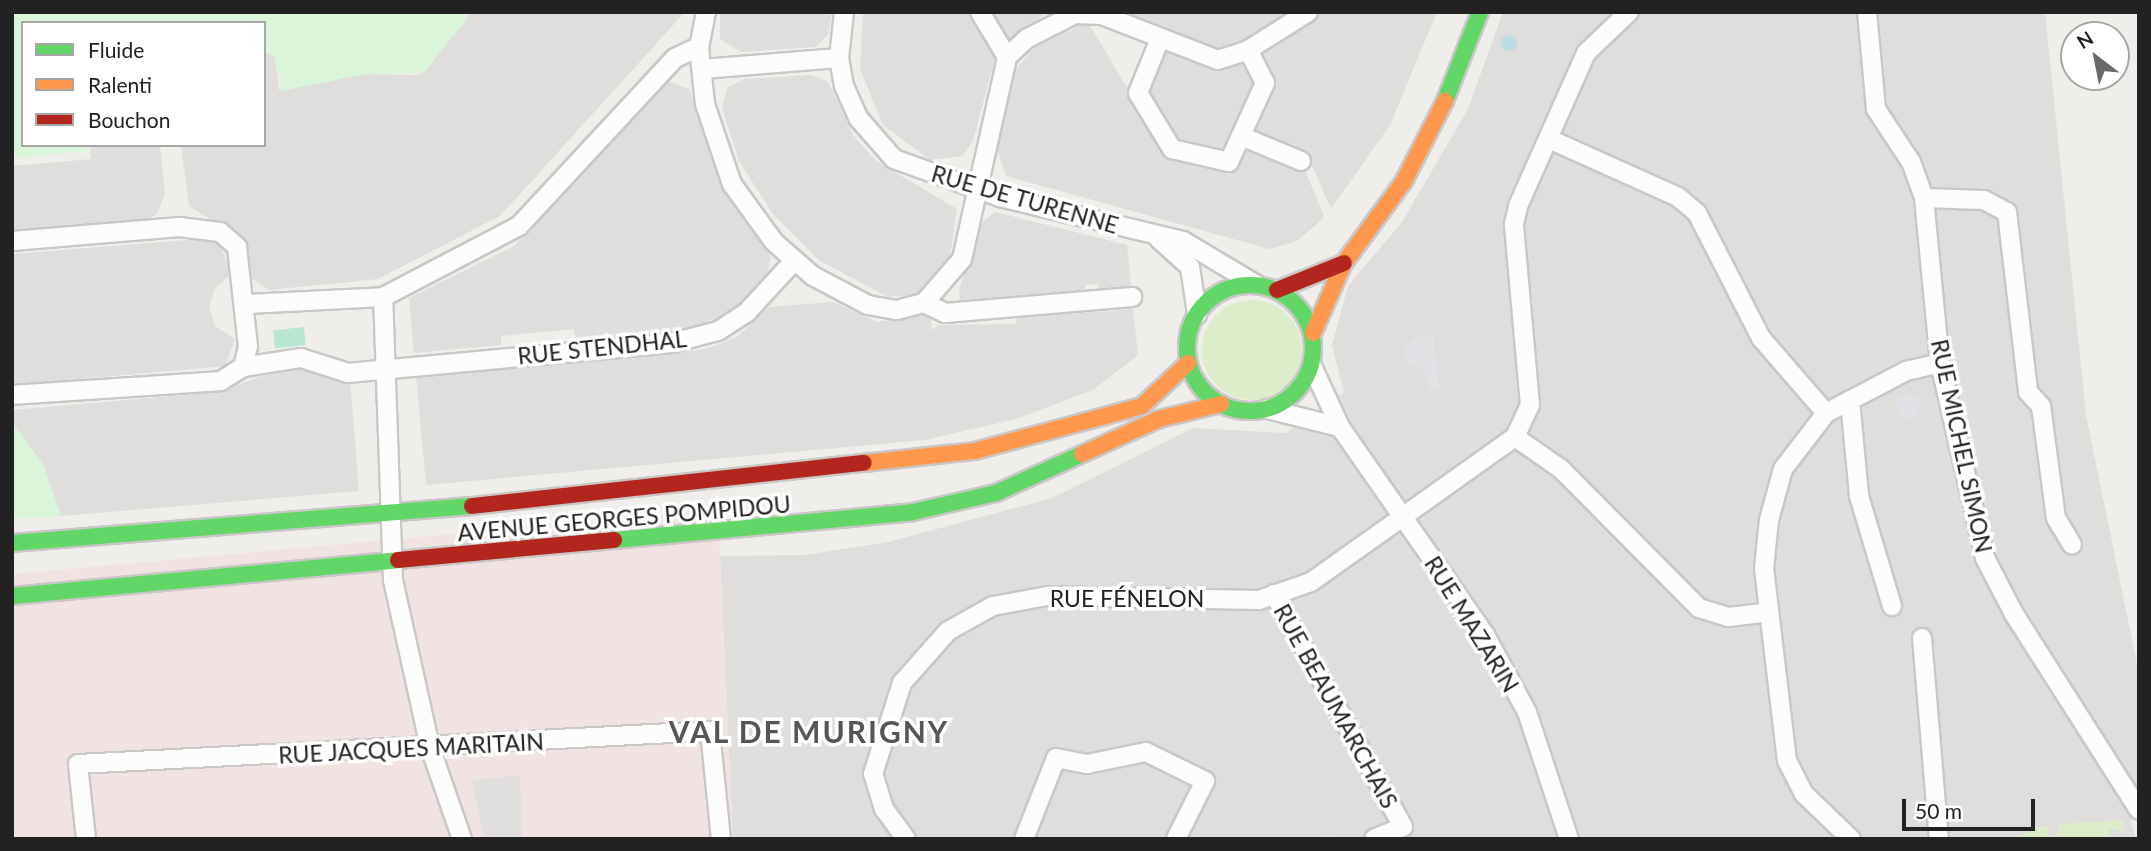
<!DOCTYPE html>
<html>
<head>
<meta charset="utf-8">
<style>
	body { margin:0 }
	#map { position:relative; width:2151px; height:851px; overflow:hidden; background:#f0eeeb; font-family:Lato,sans-serif }
	div>[style] { position:absolute }
	[style*='--x'] { left:calc(var(--x)*1px); top:calc(var(--y)*1px); width:calc(var(--w)*1px); rotate:calc(var(--a)*1deg) }
	.residential>* { inset:0; background:#dfdedc }
	.commercial>* { inset:0; background:#f1e3e1 }
	.grass>* { inset:0; background:#ddeccb }
	.round { border-radius:50% }
	.park>* { inset:0; background:#daf5da }
	.pitch>* { inset:0; background:#b7e6d2; transform-origin:0 0 }
	.parking>* { inset:0; background:#e0dfde; transform-origin:0 0 }
	.plaza>* { inset:0; background:#e2e1e5 }
	.water>* { inset:0; background:#bfdbe3 }
	.roads { filter:drop-shadow(2px 0 #c9c8c7) drop-shadow(-2px 0 #c9c8c7) drop-shadow(0 2px #c9c8c7) drop-shadow(0 -2px #c9c8c7) }
	.street>* { height:18px; margin:-9px; padding:0 9px; transform-origin:9px; border-radius:9px; background:#fdfcfc }
	.fast>* { height:16px; margin:-8px; padding:0 8px; transform-origin:8px; border-radius:8px; background:#63d668 }
	.fast>.ring { margin:-8px; padding:0; box-sizing:content-box; background:none; border:16px solid #63d668; border-radius:50% }
	.slow>* { height:16px; margin:-8px; padding:0 8px; transform-origin:8px; border-radius:8px; background:#ff974d }
	.jam>* { height:16px; margin:-8px; padding:0 8px; transform-origin:8px; border-radius:8px; background:#b3261e }
	span { translate:-50% -50%; white-space:nowrap; text-align:center; line-height:1.15; -webkit-text-stroke:7px #fff; paint-order:stroke }
	.street-label { font-size:23px; color:#222 }
	.district-label { font-size:30px; color:#555; font-weight:700; letter-spacing:2px }
	.frame { position:absolute; inset:0; border:14px solid #222; pointer-events:none }
	.legend { position:absolute; left:21px; top:21px; width:245px; height:126px; box-sizing:border-box; background:#fff; border:2px solid #a7a7a7; margin:0; padding:9px 12px; list-style:none; font-size:21px; color:#222 }
	.legend li { display:flex; align-items:center; gap:14px; height:35px }
	.legend b { width:35px; border:2px solid #a7a7a7 }
	.north { position:absolute; left:2060px; top:21px; width:70px; height:70px; box-sizing:border-box; background:#fff; border:2px solid #a7a7a7; border-radius:50%; rotate:328deg; font-size:19px; font-weight:700; line-height:28px; text-align:center; color:#222 }
	.north::after { content:''; display:block; margin:auto; width:24px; height:32px; background:#6a6968; clip-path:polygon(50% 0,100% 100%,50% 72%,0 100%) }
	.scale { position:absolute; left:1902px; top:799px; width:133px; height:32px; box-sizing:border-box; border:4px solid #222; border-top:0; padding-left:9px; font-size:21px; line-height:24px; white-space:nowrap; color:#222; -webkit-text-stroke:5px #fff; paint-order:stroke }
</style>
</head>
<body>
<div id="map">
	<div class="residential">
		<div style="clip-path:polygon(472px 12px,685px 12px,500px 216px,378px 279px,269px 290px,249px 277px,240px 238px,189px 206px,181px 145px,264px 145px,264px 52px,275px 56px,279px 90px,366px 74px,418px 75px)"></div>
		<div style="clip-path:polygon(720px 12px,832px 12px,828px 35px,815px 47px,741px 52px,720px 39px)"></div>
		<div style="clip-path:polygon(863px 12px,973px 12px,996px 54px,973px 141px,963px 156px,930px 160px,883px 125px,860px 69px)"></div>
		<div style="clip-path:polygon(987px 12px,1048px 12px,1005px 43px)"></div>
		<div style="clip-path:polygon(1125px 12px,1286px 12px,1288px 14px,1234px 46px,1213px 50px)"></div>
		<div style="clip-path:polygon(1323px 12px,1437px 12px,1390px 125px,1331px 209px,1307px 154px,1250px 135px,1260px 56px)"></div>
		<div style="clip-path:polygon(1503px 12px,2045px 12px,2086px 415px,2139px 674px,2139px 812px,2128px 811px,2136px 839px,733px 839px,720px 556px,804px 555px,888px 542px,1052px 498px,1193px 428px,1286px 433px,1344px 392px,1332px 345px,1348px 286px,1402px 222px,1468px 109px)"></div>
		<div style="clip-path:polygon(1088px 22px,1165px 152px,1233px 168px,1244px 148px,1304px 168px,1324px 216px,1319px 222px,1297px 241px,1269px 249px,1006px 176px,997px 149px,1016px 69px,1035px 47px)"></div>
		<div style="clip-path:polygon(1161px 50px,1220px 70px,1248px 63px,1258px 80px,1228px 149px,1177px 143px,1146px 93px)"></div>
		<div style="clip-path:polygon(812px 75px,828px 82px,853px 135px,876px 161px,957px 209px,949px 263px,924px 294px,888px 297px,820px 261px,773px 214px,739px 161px,722px 108px,727px 88px,744px 79px)"></div>
		<div style="clip-path:polygon(668px 81px,690px 90px,718px 178px,771px 257px,767px 275px,740px 306px,693px 329px,576px 339px,574px 329px,501px 336px,501px 345px,414px 353px,409px 298px,514px 246px,656px 87px)"></div>
		<div style="clip-path:polygon(90px 145px,160px 145px,165px 194px,157px 214px,146px 221px,12px 233px,12px 166px,91px 159px)"></div>
		<div style="clip-path:polygon(995px 212px,1127px 245px,1132px 293px,1099px 295px,1098px 284px,1085px 285px,1085px 296px,960px 307px,959px 290px,981px 223px)"></div>
		<div style="clip-path:polygon(199px 239px,219px 245px,228px 262px,229px 276px,215px 288px,209px 307px,215px 326px,235px 339px,225px 366px,12px 385px,12px 254px)"></div>
		<div style="clip-path:polygon(833px 302px,877px 322px,930px 314px,932px 330px,938px 325px,1016px 324px,1016px 318px,1133px 309px,1138px 355px,1093px 390px,1016px 419px,925px 440px,426px 485px,416px 375px,706px 349px,737px 337px,769px 307px)"></div>
		<div style="clip-path:polygon(290px 365px,350px 380px,359px 491px,61px 516px,43px 464px,12px 422px,12px 410px,219px 392px)"></div>
	</div>
	<div class="commercial">
		<div style="clip-path:polygon(718px 510px,733px 839px,12px 839px,12px 574px)"></div>
	</div>
	<div class="grass">
		<div class="round" style="left:1202px;top:300px;width:100px;height:100px"></div>
		<div style="clip-path:polygon(2124px 820px,2123px 832px,2110px 828px,2107px 839px,2056px 839px,2060px 824px)"></div>
		<div style="clip-path:polygon(2049px 826px,2049px 839px,2018px 839px,2032px 828px)"></div>
	</div>
	<div class="park">
		<div style="clip-path:polygon(12px 12px,472px 12px,424px 73px,366px 74px,282px 91px,275px 56px,264px 52px,264px 23px,23px 23px,23px 145px,89px 145px,89px 151px,12px 158px)"></div>
		<div style="clip-path:polygon(12px 422px,43px 464px,61px 516px,12px 519px)"></div>
	</div>
	<div class="pitch">
		<div style="left:304px;top:327px;width:18px;height:31px;rotate:84deg"></div>
	</div>
	<div class="parking">
		<div style="left:692px;top:313px;width:13px;height:98px;rotate:81deg"></div>
		<div style="clip-path:polygon(1984px 375px,1987px 416px,1968px 419px,1957px 392px,1964px 390px,1963px 376px)"></div>
		<div style="left:1942px;top:403px;width:21px;height:17px;rotate:85deg"></div>
		<div style="left:1962px;top:490px;width:44px;height:17px;rotate:79deg"></div>
		<div style="left:1755px;top:640px;width:62px;height:24px;rotate:85deg"></div>
		<div style="clip-path:polygon(520px 775px,522px 839px,484px 839px,472px 780px)"></div>
		<div style="clip-path:polygon(1363px 819px,1367px 829px,1326px 839px,1325px 835px)"></div>
	</div>
	<div class="plaza">
		<div style="clip-path:polygon(1433px 336px,1439px 388px,1430px 390px,1422px 367px,1410px 365px,1403px 353px,1414px 337px)"></div>
		<div class="round" style="left:1896px;top:395px;width:24px;height:24px"></div>
	</div>
	<div class="water">
		<div class="round" style="left:1501px;top:35px;width:16px;height:16px"></div>
	</div>
	<div class="roads">
		<div class="street">
			<div style="--x:706;--y:12;--w:36;--a:101"></div>
			<div style="--x:699;--y:47;--w:57;--a:84"></div>
			<div style="--x:705;--y:104;--w:84;--a:71.4"></div>
			<div style="--x:732;--y:184;--w:72;--a:54.1"></div>
			<div style="--x:774;--y:242;--w:52;--a:41.1"></div>
			<div style="--x:813;--y:276;--w:62;--a:27.8"></div>
			<div style="--x:868;--y:305;--w:29;--a:10"></div>
			<div style="--x:897;--y:310;--w:28;--a:-15"></div>
			<div style="--x:924;--y:303;--w:58;--a:-49.2"></div>
			<div style="--x:962;--y:259;--w:207;--a:-77.4"></div>
			<div style="--x:1007;--y:57;--w:26;--a:-43"></div>
			<div style="--x:1026;--y:39;--w:55;--a:-27"></div>
			<div style="--x:1075;--y:14;--w:27;--a:2"></div>
			<div style="--x:1102;--y:15;--w:124;--a:21.2"></div>
			<div style="--x:1218;--y:60;--w:32;--a:-18"></div>
			<div style="--x:1248;--y:50;--w:71;--a:-32.3"></div>
			<div style="--x:844;--y:12;--w:46;--a:96.2"></div>
			<div style="--x:839;--y:58;--w:28;--a:80"></div>
			<div style="--x:844;--y:86;--w:36;--a:66"></div>
			<div style="--x:859;--y:119;--w:53;--a:48.8"></div>
			<div style="--x:894;--y:159;--w:113;--a:19.7"></div>
			<div style="--x:1000;--y:197;--w:188;--a:13.5"></div>
			<div style="--x:1183;--y:241;--w:84;--a:30.8"></div>
			<div style="--x:980;--y:12;--w:52;--a:59"></div>
			<div style="--x:1867;--y:12;--w:97;--a:84.7"></div>
			<div style="--x:1876;--y:109;--w:64;--a:56.6"></div>
			<div style="--x:1911;--y:162;--w:38;--a:70"></div>
			<div style="--x:1924;--y:198;--w:166;--a:84.5"></div>
			<div style="--x:1940;--y:363;--w:200;--a:77"></div>
			<div style="--x:1985;--y:558;--w:63;--a:62.6"></div>
			<div style="--x:2014;--y:614;--w:232;--a:57.5"></div>
			<div style="--x:1159;--y:41;--w:56;--a:112"></div>
			<div style="--x:1138;--y:93;--w:66;--a:58.7"></div>
			<div style="--x:1172;--y:149;--w:58;--a:12.8"></div>
			<div style="--x:1229;--y:162;--w:87;--a:-65.5"></div>
			<div style="--x:1265;--y:83;--w:37;--a:-117"></div>
			<div style="--x:702;--y:69;--w:137;--a:-4.6"></div>
			<div style="--x:1241;--y:136;--w:65;--a:22.6"></div>
			<div style="--x:1549;--y:139;--w:141;--a:24.2"></div>
			<div style="--x:1678;--y:197;--w:25;--a:40"></div>
			<div style="--x:1697;--y:213;--w:140;--a:62.9"></div>
			<div style="--x:1761;--y:338;--w:99;--a:49.1"></div>
			<div style="--x:1924;--y:198;--w:60;--a:1.9"></div>
			<div style="--x:1984;--y:200;--w:26;--a:28"></div>
			<div style="--x:2007;--y:212;--w:181;--a:83.3"></div>
			<div style="--x:2028;--y:392;--w:19;--a:47"></div>
			<div style="--x:2041;--y:406;--w:113;--a:82.4"></div>
			<div style="--x:2056;--y:518;--w:31;--a:59"></div>
			<div style="--x:1159;--y:239;--w:42;--a:42.1"></div>
			<div style="--x:1190;--y:267;--w:48;--a:81.5"></div>
			<div style="--x:12;--y:241;--w:168;--a:-4.8"></div>
			<div style="--x:179;--y:227;--w:41;--a:7"></div>
			<div style="--x:220;--y:232;--w:23;--a:41"></div>
			<div style="--x:237;--y:247;--w:100;--a:83.7"></div>
			<div style="--x:248;--y:346;--w:22;--a:103"></div>
			<div style="--x:243;--y:367;--w:26;--a:148"></div>
			<div style="--x:221;--y:381;--w:209;--a:176.2"></div>
			<div style="--x:924;--y:303;--w:23;--a:25"></div>
			<div style="--x:945;--y:313;--w:188;--a:-4.9"></div>
			<div style="--x:247;--y:304;--w:136;--a:-2.9"></div>
			<div style="--x:1312;--y:366;--w:67;--a:65.3"></div>
			<div style="--x:1340;--y:427;--w:254;--a:55.1"></div>
			<div style="--x:1485;--y:635;--w:88;--a:61.4"></div>
			<div style="--x:1527;--y:712;--w:134;--a:71.7"></div>
			<div style="--x:243;--y:367;--w:59;--a:-8.8"></div>
			<div style="--x:301;--y:358;--w:49;--a:17.7"></div>
			<div style="--x:348;--y:373;--w:325;--a:-5.3"></div>
			<div style="--x:672;--y:343;--w:48;--a:-14.6"></div>
			<div style="--x:718;--y:331;--w:35;--a:-33"></div>
			<div style="--x:747;--y:312;--w:69;--a:-47.3"></div>
			<div style="--x:1850;--y:400;--w:96;--a:84.6"></div>
			<div style="--x:1859;--y:496;--w:115;--a:73.3"></div>
			<div style="--x:1267;--y:409;--w:75;--a:13.9"></div>
			<div style="--x:1515;--y:437;--w:56;--a:34.8"></div>
			<div style="--x:1561;--y:469;--w:196;--a:45.2"></div>
			<div style="--x:1699;--y:608;--w:31;--a:17"></div>
			<div style="--x:1729;--y:617;--w:38;--a:-7"></div>
			<div style="--x:1274;--y:594;--w:266;--a:61"></div>
			<div style="--x:1403;--y:827;--w:31;--a:158"></div>
			<div style="--x:1922;--y:638;--w:202;--a:85.2"></div>
			<div style="--x:86;--y:839;--w:75;--a:-96.1"></div>
			<div style="--x:78;--y:764;--w:633;--a:-2.99"></div>
			<div style="--x:710;--y:731;--w:109;--a:84.2"></div>
			<div style="--x:462;--y:839;--w:97;--a:-109.2"></div>
			<div style="--x:430;--y:747;--w:171;--a:-102.5"></div>
			<div style="--x:393;--y:580;--w:283;--a:-92"></div>
			<div style="--x:383;--y:297;--w:153;--a:-27.6"></div>
			<div style="--x:519;--y:226;--w:229;--a:-47.1"></div>
			<div style="--x:675;--y:58;--w:26;--a:-25"></div>
			<div style="--x:906;--y:839;--w:37;--a:-126"></div>
			<div style="--x:884;--y:809;--w:37;--a:-107"></div>
			<div style="--x:873;--y:774;--w:96;--a:-72.3"></div>
			<div style="--x:902;--y:683;--w:69;--a:-48.5"></div>
			<div style="--x:948;--y:631;--w:51;--a:-29.1"></div>
			<div style="--x:993;--y:606;--w:55;--a:-10.5"></div>
			<div style="--x:1047;--y:596;--w:212;--a:1.1"></div>
			<div style="--x:1259;--y:600;--w:55;--a:-19.1"></div>
			<div style="--x:1311;--y:582;--w:250;--a:-35.4"></div>
			<div style="--x:1515;--y:437;--w:35;--a:-65"></div>
			<div style="--x:1530;--y:405;--w:182;--a:-95.1"></div>
			<div style="--x:1514;--y:224;--w:18;--a:-77"></div>
			<div style="--x:1518;--y:206;--w:167;--a:-66"></div>
			<div style="--x:1586;--y:53;--w:59;--a:-43.6"></div>
			<div style="--x:1024;--y:839;--w:87;--a:-68.4"></div>
			<div style="--x:1056;--y:758;--w:32;--a:11"></div>
			<div style="--x:1087;--y:764;--w:60;--a:-11.5"></div>
			<div style="--x:1146;--y:752;--w:66;--a:26.2"></div>
			<div style="--x:1205;--y:781;--w:65;--a:116.6"></div>
			<div style="--x:1851;--y:839;--w:65;--a:-136.2"></div>
			<div style="--x:1804;--y:794;--w:37;--a:-117"></div>
			<div style="--x:1787;--y:761;--w:193;--a:-96.8"></div>
			<div style="--x:1764;--y:569;--w:49;--a:-84.2"></div>
			<div style="--x:1769;--y:520;--w:53;--a:-74.6"></div>
			<div style="--x:1783;--y:469;--w:71;--a:-52.5"></div>
			<div style="--x:1826;--y:413;--w:90;--a:-27.7"></div>
			<div style="--x:1906;--y:371;--w:35;--a:-13"></div>
		</div>
		<div class="fast">
			<div style="--x:1445;--y:101;--w:96;--a:-68.5"></div>
			<div class="ring" style="left:1187px;top:285px;width:110px;height:110px"></div>
			<div style="--x:614;--y:540;--w:300;--a:-5.3"></div>
			<div style="--x:913;--y:512;--w:85;--a:-12.9"></div>
			<div style="--x:996;--y:493;--w:94;--a:-24.4"></div>
			<div style="--x:12;--y:543;--w:461;--a:-4.6"></div>
			<div style="--x:12;--y:596;--w:388;--a:-5.3"></div>
		</div>
		<div class="slow">
			<div style="--x:1313;--y:333;--w:77;--a:-66.1"></div>
			<div style="--x:1344;--y:263;--w:102;--a:-53.8"></div>
			<div style="--x:1404;--y:181;--w:90;--a:-62.9"></div>
			<div style="--x:1082;--y:454;--w:85;--a:-24.4"></div>
			<div style="--x:1159;--y:419;--w:64;--a:-13.6"></div>
			<div style="--x:864;--y:463;--w:112;--a:-6.2"></div>
			<div style="--x:975;--y:451;--w:173;--a:-15.1"></div>
			<div style="--x:1142;--y:406;--w:63;--a:-43.1"></div>
		</div>
		<div class="jam">
			<div style="--x:1277;--y:290;--w:72;--a:-21.9"></div>
			<div style="--x:472;--y:506;--w:394;--a:-6.3"></div>
			<div style="--x:398;--y:560;--w:217;--a:-5.3"></div>
		</div>
	</div>
	<div class="street-label">
		<span style="left:1025px;top:199px;rotate:16deg">RUE DE TURENNE</span>
		<span style="left:602px;top:347px;rotate:-6deg">RUE STENDHAL</span>
		<span style="left:1962px;top:446px;rotate:78deg">RUE MICHEL SIMON</span>
		<span style="left:624px;top:518px;rotate:-5deg">AVENUE GEORGES POMPIDOU</span>
		<span style="left:1127px;top:598px">RUE FÉNELON</span>
		<span style="left:1472px;top:624px;rotate:58deg">RUE MAZARIN</span>
		<span style="left:1336px;top:706px;rotate:61deg">RUE BEAUMARCHAIS</span>
		<span style="left:411px;top:748px;rotate:-3deg">RUE JACQUES MARITAIN</span>
	</div>
	<div class="district-label">
		<span style="left:809px;top:731px">VAL DE MURIGNY</span>
	</div>
	<div class="frame"></div>
	<ul class="legend">
	<li><b style="height:9px;background:#63d668"></b>Fluide</li>
	<li><b style="height:9px;background:#ff974d"></b>Ralenti</li>
	<li><b style="height:9px;background:#b3261e"></b>Bouchon</li>
	</ul>
	<div class="north">N</div>
	<div class="scale">50 m</div>
</div>
</body>
</html>
